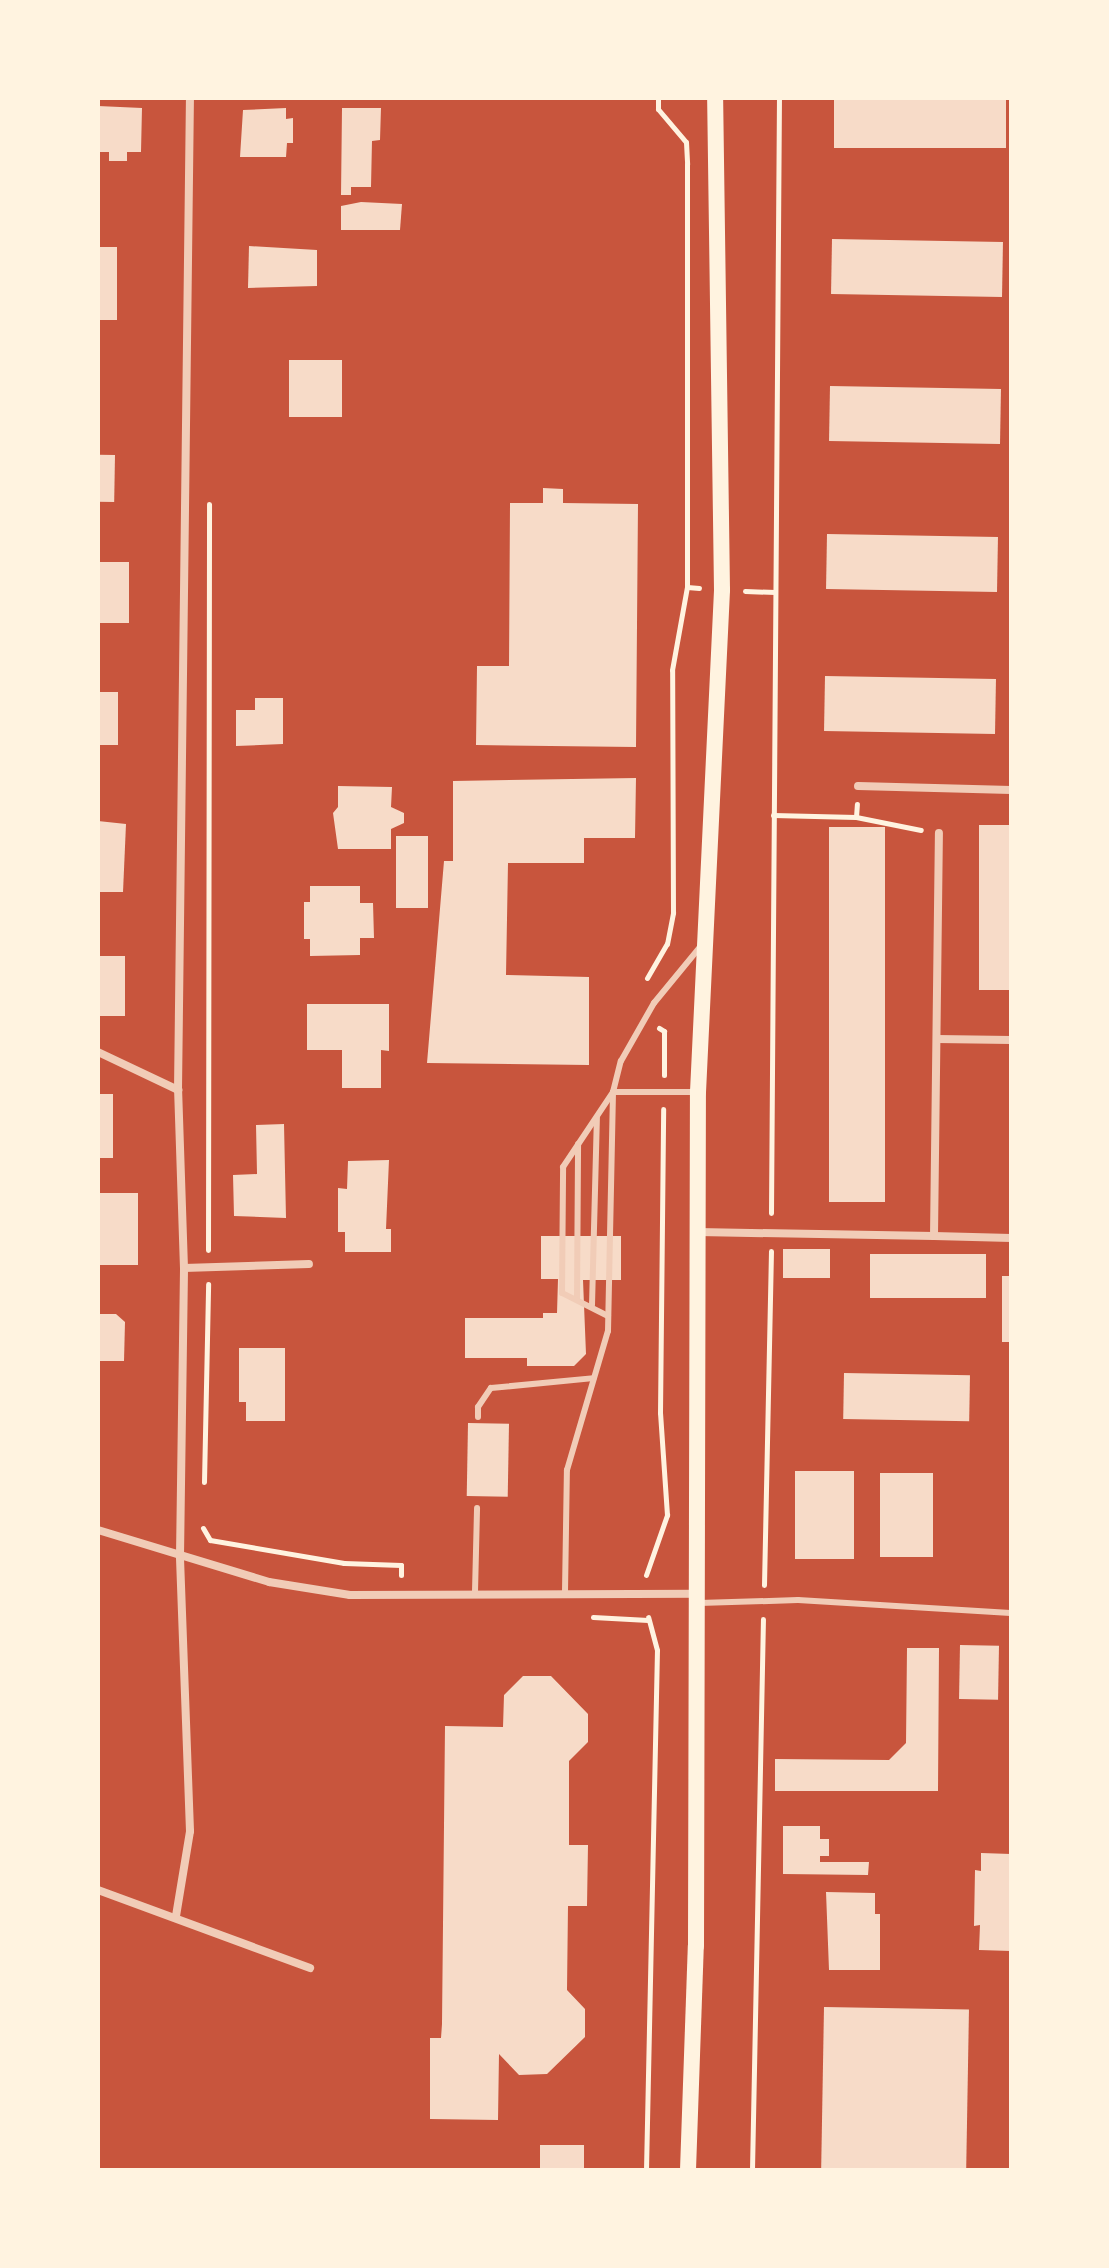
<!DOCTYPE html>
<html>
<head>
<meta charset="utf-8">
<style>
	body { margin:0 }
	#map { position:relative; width:1109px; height:2268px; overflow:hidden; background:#c8553d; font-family:"IBM Plex Serif",serif }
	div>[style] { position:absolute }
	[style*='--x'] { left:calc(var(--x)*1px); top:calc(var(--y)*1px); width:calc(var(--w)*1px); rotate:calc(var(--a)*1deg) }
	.building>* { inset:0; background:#f7dbc8; transform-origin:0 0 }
	.path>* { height:5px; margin:-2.5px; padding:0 2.5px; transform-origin:2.5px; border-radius:2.5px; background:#fff3e0 }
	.service>* { height:6px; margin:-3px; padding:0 3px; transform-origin:3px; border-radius:3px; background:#f1ccb7 }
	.minor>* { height:8px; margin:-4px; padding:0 4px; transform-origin:4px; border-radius:4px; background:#f1ccb7 }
	.secondary>* { height:16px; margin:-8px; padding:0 8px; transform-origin:8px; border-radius:8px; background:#fff3e0 }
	span { translate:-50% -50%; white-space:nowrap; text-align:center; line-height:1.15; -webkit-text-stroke:6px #fff3e0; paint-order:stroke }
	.frame { position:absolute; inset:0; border:100px solid #fff3e0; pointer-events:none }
</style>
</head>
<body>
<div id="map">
	<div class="building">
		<div style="left:834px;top:98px;width:172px;height:50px"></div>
		<div style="clip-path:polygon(98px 106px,142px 108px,141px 152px,127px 152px,127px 161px,109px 161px,109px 152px,98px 152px)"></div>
		<div style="clip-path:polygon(286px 108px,286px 119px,293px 118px,293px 143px,287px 143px,286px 157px,240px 157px,243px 110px)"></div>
		<div style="clip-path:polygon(342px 108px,381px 108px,380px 140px,372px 141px,371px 187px,351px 187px,351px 195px,341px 195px)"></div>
		<div style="clip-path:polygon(361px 202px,402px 204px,400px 230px,341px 230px,341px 206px)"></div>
		<div style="left:832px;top:239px;width:171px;height:55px;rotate:1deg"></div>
		<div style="clip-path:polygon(249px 246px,317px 250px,317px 286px,248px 288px)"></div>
		<div style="left:98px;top:247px;width:19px;height:73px"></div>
		<div style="left:289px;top:360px;width:53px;height:57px"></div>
		<div style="left:830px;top:386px;width:171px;height:55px;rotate:1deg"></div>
		<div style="left:115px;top:455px;width:47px;height:17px;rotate:91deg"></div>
		<div style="clip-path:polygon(543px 488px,563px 489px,563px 503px,638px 504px,636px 747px,476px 745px,477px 666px,509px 666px,510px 503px,543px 503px)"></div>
		<div style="left:827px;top:534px;width:171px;height:55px;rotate:1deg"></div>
		<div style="left:98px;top:562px;width:31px;height:61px"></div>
		<div style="left:825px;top:676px;width:171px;height:55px;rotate:1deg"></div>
		<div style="left:98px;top:692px;width:20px;height:53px"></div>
		<div style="clip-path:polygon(255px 698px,283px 698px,283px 744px,236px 746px,236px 710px,255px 710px)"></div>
		<div style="clip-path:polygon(636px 778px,635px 838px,584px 838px,584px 863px,508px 863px,506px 975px,589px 977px,589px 1065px,427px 1063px,444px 861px,453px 861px,453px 781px)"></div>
		<div style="clip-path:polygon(338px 786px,392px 787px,391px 807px,404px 813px,404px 823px,391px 829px,391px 849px,338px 849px,333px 813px,338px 807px)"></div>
		<div style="clip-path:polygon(98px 821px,126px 824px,123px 892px,98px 892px)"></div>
		<div style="left:979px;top:825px;width:32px;height:165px"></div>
		<div style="left:829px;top:827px;width:56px;height:375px"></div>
		<div style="left:396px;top:836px;width:32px;height:72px"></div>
		<div style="clip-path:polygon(310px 886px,360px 886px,360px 903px,373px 903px,374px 938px,360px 938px,360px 955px,310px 956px,310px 939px,304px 939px,304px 902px,310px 902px)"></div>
		<div style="left:98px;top:956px;width:27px;height:60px"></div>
		<div style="clip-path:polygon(307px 1004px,389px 1004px,389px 1051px,381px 1050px,381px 1088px,342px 1088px,342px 1050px,307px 1050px)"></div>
		<div style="left:98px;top:1094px;width:15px;height:64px"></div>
		<div style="clip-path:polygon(284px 1124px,286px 1218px,234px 1216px,233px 1175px,257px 1174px,256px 1125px)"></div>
		<div style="clip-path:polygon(389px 1160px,386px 1229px,391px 1229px,391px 1252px,345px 1252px,345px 1232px,338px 1232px,338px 1188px,347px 1189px,348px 1161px)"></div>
		<div style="left:98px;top:1193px;width:40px;height:72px"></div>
		<div style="clip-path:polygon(541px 1236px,621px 1236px,621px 1280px,583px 1280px,586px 1354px,574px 1366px,527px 1366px,527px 1358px,465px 1358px,465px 1318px,543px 1318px,543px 1313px,557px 1313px,558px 1279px,541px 1279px)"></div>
		<div style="left:830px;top:1249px;width:29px;height:47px;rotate:90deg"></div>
		<div style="left:870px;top:1254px;width:116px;height:44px"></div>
		<div style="left:1002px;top:1276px;width:9px;height:66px"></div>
		<div style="clip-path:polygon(98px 1314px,116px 1314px,125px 1322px,124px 1361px,98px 1361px)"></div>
		<div style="clip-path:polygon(239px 1348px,285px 1348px,285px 1421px,246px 1421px,246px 1402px,239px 1402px)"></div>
		<div style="left:844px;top:1373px;width:126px;height:46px;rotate:1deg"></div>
		<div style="left:468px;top:1423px;width:41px;height:73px;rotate:1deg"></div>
		<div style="left:795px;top:1471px;width:59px;height:88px"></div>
		<div style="left:880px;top:1473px;width:53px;height:84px"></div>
		<div style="left:960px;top:1645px;width:39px;height:54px;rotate:1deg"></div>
		<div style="clip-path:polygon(907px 1648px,939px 1648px,938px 1791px,775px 1791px,775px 1759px,889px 1760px,906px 1743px)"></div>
		<div style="clip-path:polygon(523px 1676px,551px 1676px,588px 1714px,588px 1742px,569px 1761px,569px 1845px,588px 1845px,587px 1906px,568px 1906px,567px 1990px,585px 2009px,585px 2037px,547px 2074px,519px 2075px,499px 2054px,498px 2120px,430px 2119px,430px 2038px,441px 2038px,442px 2024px,445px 1726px,503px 1727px,504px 1695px)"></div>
		<div style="clip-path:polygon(783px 1826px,820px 1826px,820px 1839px,829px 1839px,829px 1856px,820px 1856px,820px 1862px,869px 1862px,868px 1875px,783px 1874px)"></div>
		<div style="clip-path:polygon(981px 1853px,1011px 1854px,1011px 1951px,979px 1950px,980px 1925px,974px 1926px,975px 1870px,981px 1871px)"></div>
		<div style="clip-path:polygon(826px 1892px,875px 1893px,875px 1914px,880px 1914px,880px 1970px,829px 1970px)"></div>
		<div style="left:824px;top:2007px;width:145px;height:163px;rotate:1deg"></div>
		<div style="left:540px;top:2145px;width:44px;height:25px"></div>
	</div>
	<div class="path">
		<div style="--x:658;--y:98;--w:11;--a:90"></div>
		<div style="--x:658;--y:109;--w:43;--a:49.7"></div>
		<div style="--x:686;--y:142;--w:22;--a:87"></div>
		<div style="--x:687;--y:164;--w:423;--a:90"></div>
		<div style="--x:745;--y:591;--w:30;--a:2"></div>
		<div style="--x:773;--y:815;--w:83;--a:1.4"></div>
		<div style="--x:856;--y:817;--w:13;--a:-86"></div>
		<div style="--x:856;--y:817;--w:66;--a:11.3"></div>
		<div style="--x:647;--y:978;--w:39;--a:-60"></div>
		<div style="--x:667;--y:944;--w:32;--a:-79"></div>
		<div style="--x:673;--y:913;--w:243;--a:-90.2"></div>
		<div style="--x:672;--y:670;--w:84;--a:-79.8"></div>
		<div style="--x:687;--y:587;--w:12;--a:5"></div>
		<div style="--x:659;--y:1028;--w:6;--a:31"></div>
		<div style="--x:664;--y:1031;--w:44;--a:90"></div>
		<div style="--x:771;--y:1213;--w:1115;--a:-89.59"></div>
		<div style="--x:208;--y:1250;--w:746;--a:-89.92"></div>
		<div style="--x:204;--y:1482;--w:198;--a:-88.8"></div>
		<div style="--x:203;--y:1528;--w:14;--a:60"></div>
		<div style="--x:210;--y:1540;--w:136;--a:9.7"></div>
		<div style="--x:344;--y:1563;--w:57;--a:2"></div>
		<div style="--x:401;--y:1565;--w:10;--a:90"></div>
		<div style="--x:646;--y:1575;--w:64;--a:-70.7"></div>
		<div style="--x:667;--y:1515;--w:102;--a:-93.9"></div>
		<div style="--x:660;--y:1413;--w:304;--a:-89.4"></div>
		<div style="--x:764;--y:1585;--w:334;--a:-88.8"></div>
		<div style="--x:593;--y:1617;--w:55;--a:3.1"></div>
		<div style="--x:646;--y:2170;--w:520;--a:-88.79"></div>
		<div style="--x:657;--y:1650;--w:34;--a:-105"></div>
		<div style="--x:752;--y:2170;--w:551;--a:-88.86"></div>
	</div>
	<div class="service">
		<div style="--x:577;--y:1299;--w:155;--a:-89.6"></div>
		<div style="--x:592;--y:1305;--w:187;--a:-88.5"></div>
		<div style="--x:608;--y:1316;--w:51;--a:-153.4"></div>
		<div style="--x:562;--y:1293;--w:126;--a:-89.5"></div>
		<div style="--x:563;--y:1167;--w:90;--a:-56.3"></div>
		<div style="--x:613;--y:1092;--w:32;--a:-76"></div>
		<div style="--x:621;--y:1061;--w:67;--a:-60.4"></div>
		<div style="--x:654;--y:1003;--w:72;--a:-50.6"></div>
		<div style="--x:478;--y:1417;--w:10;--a:-90"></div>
		<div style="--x:478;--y:1407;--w:23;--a:-56"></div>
		<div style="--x:491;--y:1388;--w:103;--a:-5.5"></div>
		<div style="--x:475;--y:1592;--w:84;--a:-88.6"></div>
		<div style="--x:565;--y:1592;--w:122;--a:-89.1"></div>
		<div style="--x:567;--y:1470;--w:145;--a:-73.6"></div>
		<div style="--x:608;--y:1331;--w:239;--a:-88.8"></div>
		<div style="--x:613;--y:1092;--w:82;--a:0"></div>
		<div style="--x:699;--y:1603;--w:99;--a:-1.7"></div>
		<div style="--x:798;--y:1600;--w:213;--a:3.5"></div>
	</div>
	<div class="minor">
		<div style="--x:858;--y:786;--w:153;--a:1.5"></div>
		<div style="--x:937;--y:1039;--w:74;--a:0.8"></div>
		<div style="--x:98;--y:1052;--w:89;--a:25.4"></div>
		<div style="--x:698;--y:1232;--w:236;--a:1"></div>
		<div style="--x:934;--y:1236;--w:403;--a:-89.3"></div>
		<div style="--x:934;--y:1236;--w:77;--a:1.5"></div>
		<div style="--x:184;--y:1268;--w:125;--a:-1.8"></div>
		<div style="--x:98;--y:1530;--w:179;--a:16.9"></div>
		<div style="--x:269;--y:1582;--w:82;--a:9.1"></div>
		<div style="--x:350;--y:1595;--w:346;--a:-0.2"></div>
		<div style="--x:98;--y:1890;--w:226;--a:20.2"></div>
		<div style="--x:176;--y:1916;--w:86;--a:-80.6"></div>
		<div style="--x:190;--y:1831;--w:275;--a:-92.1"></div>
		<div style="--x:180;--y:1556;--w:288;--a:-89.2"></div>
		<div style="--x:184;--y:1268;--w:178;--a:-91.9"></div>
		<div style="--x:178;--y:1090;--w:992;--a:-89.31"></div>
	</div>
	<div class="secondary">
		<div style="--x:688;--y:2170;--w:224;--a:-88"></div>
		<div style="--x:696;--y:1946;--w:854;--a:-89.87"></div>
		<div style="--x:698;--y:1092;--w:503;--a:-87.26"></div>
		<div style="--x:722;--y:590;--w:492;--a:-90.8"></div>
	</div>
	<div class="frame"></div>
</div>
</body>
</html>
